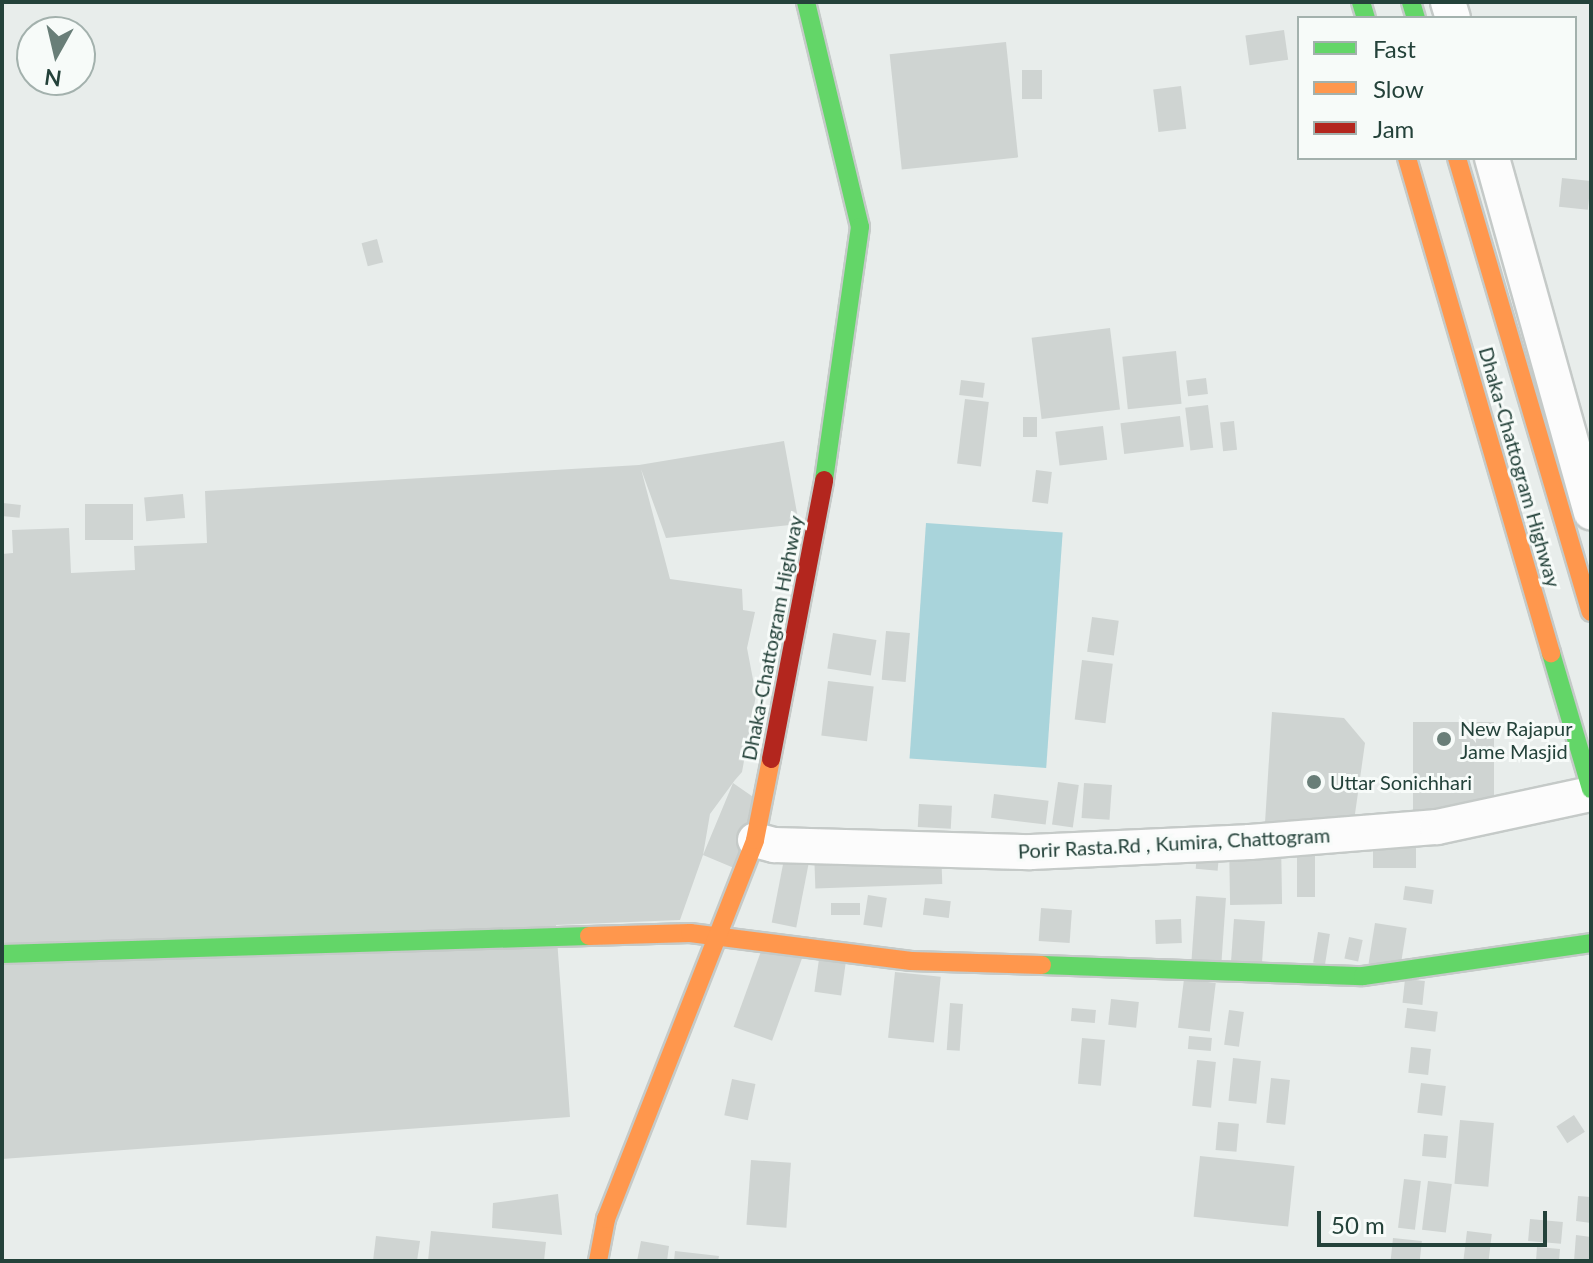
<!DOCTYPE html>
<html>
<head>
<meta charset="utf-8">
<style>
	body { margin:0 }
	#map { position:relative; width:1593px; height:1263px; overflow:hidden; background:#e8edeb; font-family:Lato,sans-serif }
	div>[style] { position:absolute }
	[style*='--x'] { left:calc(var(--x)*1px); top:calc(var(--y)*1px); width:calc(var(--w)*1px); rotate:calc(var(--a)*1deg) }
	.water>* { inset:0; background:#a9d4db; transform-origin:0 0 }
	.building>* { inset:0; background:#cfd4d2; transform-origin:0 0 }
	.roads { filter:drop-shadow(2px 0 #c5cac8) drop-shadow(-2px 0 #c5cac8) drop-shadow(0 2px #c5cac8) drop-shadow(0 -2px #c5cac8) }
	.street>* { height:34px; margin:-17px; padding:0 17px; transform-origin:17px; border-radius:17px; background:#fcfcfc }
	.fast>* { height:18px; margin:-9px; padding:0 9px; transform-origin:9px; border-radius:9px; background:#63d668 }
	.slow>* { height:18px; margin:-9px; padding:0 9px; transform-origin:9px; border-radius:9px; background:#ff974d }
	.jam>* { height:18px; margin:-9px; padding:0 9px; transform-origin:9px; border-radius:9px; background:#b3261e }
	.dots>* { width:22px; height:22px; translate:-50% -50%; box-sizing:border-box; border:4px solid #f7fbf9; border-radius:50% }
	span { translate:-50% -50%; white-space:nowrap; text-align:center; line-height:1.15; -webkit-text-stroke:6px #f7fbf9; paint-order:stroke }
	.street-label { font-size:20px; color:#24423a }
	.poi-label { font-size:20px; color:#24423a }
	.left { translate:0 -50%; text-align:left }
	.frame { position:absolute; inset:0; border:4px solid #24423a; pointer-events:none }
	.legend { position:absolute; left:1297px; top:16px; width:280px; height:144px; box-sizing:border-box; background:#f7fbf9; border:2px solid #a3b1ad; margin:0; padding:10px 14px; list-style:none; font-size:24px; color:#24423a }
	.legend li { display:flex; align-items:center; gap:16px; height:40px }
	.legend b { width:40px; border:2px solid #a3b1ad }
	.north { position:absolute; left:16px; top:16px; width:80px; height:80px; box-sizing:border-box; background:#f7fbf9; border:2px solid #a3b1ad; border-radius:50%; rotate:188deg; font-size:22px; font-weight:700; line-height:32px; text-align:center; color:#24423a }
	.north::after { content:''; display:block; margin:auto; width:28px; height:36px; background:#697e78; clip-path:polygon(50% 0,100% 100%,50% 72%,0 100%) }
	.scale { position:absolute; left:1317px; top:1211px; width:230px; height:36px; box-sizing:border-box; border:4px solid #24423a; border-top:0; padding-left:10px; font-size:24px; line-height:28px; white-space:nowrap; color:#24423a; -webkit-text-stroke:6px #f7fbf9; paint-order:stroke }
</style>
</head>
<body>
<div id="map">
	<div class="water">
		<div style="left:926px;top:523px;width:137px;height:236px;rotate:4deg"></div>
	</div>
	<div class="building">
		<div style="left:1284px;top:30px;width:30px;height:39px;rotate:82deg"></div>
		<div style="left:1006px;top:42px;width:116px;height:117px;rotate:84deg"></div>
		<div style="left:1022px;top:70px;width:20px;height:29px"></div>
		<div style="left:1181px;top:86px;width:43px;height:28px;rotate:83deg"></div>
		<div style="left:1562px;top:178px;width:29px;height:29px;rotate:6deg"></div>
		<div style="left:377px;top:239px;width:24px;height:16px;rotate:75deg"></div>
		<div style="left:1110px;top:328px;width:82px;height:79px;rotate:83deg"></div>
		<div style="left:1176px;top:351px;width:53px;height:54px;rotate:84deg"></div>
		<div style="left:1206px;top:378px;width:16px;height:20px;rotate:83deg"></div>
		<div style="left:961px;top:380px;width:24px;height:15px;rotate:7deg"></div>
		<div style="left:965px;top:399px;width:24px;height:65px;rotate:7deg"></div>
		<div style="left:1208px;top:405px;width:43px;height:23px;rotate:83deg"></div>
		<div style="left:1180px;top:416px;width:31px;height:60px;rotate:83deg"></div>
		<div style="left:1023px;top:417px;width:14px;height:20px"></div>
		<div style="left:1234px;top:421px;width:29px;height:14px;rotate:84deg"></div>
		<div style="left:1103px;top:426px;width:34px;height:48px;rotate:83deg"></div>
		<div style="clip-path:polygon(784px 441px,799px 524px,666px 538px,641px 469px,670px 579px,742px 589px,743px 610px,755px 612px,747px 648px,756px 695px,742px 772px,735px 780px,710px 814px,703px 855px,733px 783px,759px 801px,734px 868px,703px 855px,680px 920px,556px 925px,570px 1117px,2px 1159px,2px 554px,13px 553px,12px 530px,69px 528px,71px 573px,135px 570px,134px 546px,207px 543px,205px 491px,639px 465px)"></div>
		<div style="left:1036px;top:470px;width:16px;height:32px;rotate:7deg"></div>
		<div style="left:183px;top:494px;width:24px;height:39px;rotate:85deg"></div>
		<div style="left:3px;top:503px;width:18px;height:13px;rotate:6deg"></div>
		<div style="left:85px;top:504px;width:48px;height:36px"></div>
		<div style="left:1092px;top:617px;width:27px;height:35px;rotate:8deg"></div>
		<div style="left:886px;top:631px;width:24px;height:49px;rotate:5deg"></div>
		<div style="left:833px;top:633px;width:44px;height:36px;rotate:9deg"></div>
		<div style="left:1082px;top:660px;width:31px;height:60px;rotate:7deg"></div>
		<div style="left:828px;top:681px;width:46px;height:55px;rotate:7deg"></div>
		<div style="clip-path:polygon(1272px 712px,1344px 718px,1365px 743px,1354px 821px,1265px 823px)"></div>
		<div style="left:1413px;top:722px;width:81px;height:91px"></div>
		<div style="left:1058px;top:782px;width:21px;height:43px;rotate:8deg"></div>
		<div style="left:1084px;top:783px;width:28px;height:35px;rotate:4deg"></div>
		<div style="left:994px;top:794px;width:55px;height:24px;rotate:7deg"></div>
		<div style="left:919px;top:804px;width:33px;height:23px;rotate:3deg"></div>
		<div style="left:1373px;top:821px;width:43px;height:47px"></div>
		<div style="left:1199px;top:831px;width:22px;height:38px;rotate:5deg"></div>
		<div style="left:1281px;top:841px;width:63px;height:52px;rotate:89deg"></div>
		<div style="left:1297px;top:846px;width:18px;height:51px"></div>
		<div style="left:941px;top:847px;width:37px;height:127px;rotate:88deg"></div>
		<div style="left:786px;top:849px;width:25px;height:75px;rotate:11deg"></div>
		<div style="left:1405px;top:886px;width:29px;height:14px;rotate:8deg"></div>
		<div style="left:868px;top:895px;width:19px;height:30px;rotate:9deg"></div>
		<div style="left:1196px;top:896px;width:30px;height:71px;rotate:4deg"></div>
		<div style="left:925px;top:898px;width:26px;height:17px;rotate:7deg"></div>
		<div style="left:831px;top:903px;width:29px;height:12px"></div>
		<div style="left:1041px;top:908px;width:31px;height:33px;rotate:4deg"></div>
		<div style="left:1181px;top:919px;width:24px;height:26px;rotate:88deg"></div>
		<div style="left:1234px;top:919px;width:31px;height:48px;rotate:4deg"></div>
		<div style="left:1375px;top:923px;width:32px;height:41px;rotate:9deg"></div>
		<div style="left:1318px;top:932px;width:12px;height:31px;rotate:9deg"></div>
		<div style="left:1349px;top:937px;width:14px;height:22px;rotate:12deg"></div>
		<div style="left:764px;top:943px;width:41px;height:89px;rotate:20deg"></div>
		<div style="left:819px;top:959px;width:27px;height:33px;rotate:8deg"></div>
		<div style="left:895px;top:972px;width:46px;height:66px;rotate:6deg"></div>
		<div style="left:1184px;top:979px;width:32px;height:49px;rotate:7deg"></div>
		<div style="left:1405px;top:979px;width:20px;height:24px;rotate:6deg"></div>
		<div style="left:1111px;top:999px;width:28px;height:26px;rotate:6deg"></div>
		<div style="left:950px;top:1003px;width:13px;height:47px;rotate:4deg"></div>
		<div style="left:1072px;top:1008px;width:24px;height:13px;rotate:5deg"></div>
		<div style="left:1407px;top:1008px;width:31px;height:20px;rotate:7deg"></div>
		<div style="left:1229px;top:1010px;width:15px;height:35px;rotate:8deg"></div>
		<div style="left:1189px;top:1036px;width:23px;height:13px;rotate:5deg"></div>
		<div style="left:1082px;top:1038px;width:23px;height:46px;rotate:5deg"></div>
		<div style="left:1411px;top:1047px;width:20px;height:26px;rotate:6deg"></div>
		<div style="left:1233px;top:1058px;width:28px;height:43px;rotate:6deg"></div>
		<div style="left:1197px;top:1060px;width:19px;height:46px;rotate:6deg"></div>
		<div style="left:1271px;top:1078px;width:19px;height:45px;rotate:6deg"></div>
		<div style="left:732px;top:1079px;width:24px;height:37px;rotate:12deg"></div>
		<div style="left:1421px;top:1083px;width:25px;height:30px;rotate:7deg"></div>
		<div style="left:1574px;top:1115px;width:20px;height:21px;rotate:57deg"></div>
		<div style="left:1460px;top:1120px;width:34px;height:64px;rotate:5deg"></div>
		<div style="left:1218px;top:1122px;width:21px;height:28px;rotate:5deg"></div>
		<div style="left:1424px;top:1134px;width:24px;height:22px;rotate:5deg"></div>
		<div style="left:1200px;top:1156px;width:95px;height:61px;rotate:6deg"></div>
		<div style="left:751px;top:1160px;width:40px;height:65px;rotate:4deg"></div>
		<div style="left:1404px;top:1179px;width:17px;height:49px;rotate:7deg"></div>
		<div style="left:1428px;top:1181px;width:24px;height:49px;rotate:7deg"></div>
		<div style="clip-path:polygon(558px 1194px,562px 1235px,492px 1228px,493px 1203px)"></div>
		<div style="clip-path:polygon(1578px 1196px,1591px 1197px,1591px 1223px,1576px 1221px)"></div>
		<div style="left:1530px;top:1219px;width:33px;height:22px;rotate:5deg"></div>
		<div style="clip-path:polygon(431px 1231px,546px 1242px,544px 1261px,428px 1261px)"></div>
		<div style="left:1467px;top:1231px;width:25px;height:30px;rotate:7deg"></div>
		<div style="clip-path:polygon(1576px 1235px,1591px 1237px,1591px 1261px,1574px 1261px)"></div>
		<div style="clip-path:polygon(376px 1236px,420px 1241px,417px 1261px,373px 1261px)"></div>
		<div style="left:1393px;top:1238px;width:29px;height:23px;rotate:6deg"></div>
		<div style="clip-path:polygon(641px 1241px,669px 1246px,667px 1261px,637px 1261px)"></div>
		<div style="clip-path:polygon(1537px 1247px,1560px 1249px,1559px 1261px,1536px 1261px)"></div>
		<div style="clip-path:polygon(675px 1251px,719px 1256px,718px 1261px,674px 1261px)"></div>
	</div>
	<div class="roads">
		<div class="street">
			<div style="--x:1448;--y:2;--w:17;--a:73"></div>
			<div style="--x:1492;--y:158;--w:368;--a:74.4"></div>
			<div style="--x:755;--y:840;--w:20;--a:15"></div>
			<div style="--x:774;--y:845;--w:257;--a:1.6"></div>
			<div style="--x:1031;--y:852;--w:219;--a:-2.6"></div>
			<div style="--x:1250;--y:842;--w:188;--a:-4.6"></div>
			<div style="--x:1437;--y:827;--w:157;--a:-12.1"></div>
		</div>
		<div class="fast">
			<div style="--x:806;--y:2;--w:231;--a:76.5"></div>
			<div style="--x:860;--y:227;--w:256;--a:98.1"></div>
			<div style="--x:1361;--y:2;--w:17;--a:73"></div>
			<div style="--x:1411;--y:2;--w:17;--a:73"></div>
			<div style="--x:1551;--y:653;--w:142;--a:73.6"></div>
			<div style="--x:2;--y:954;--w:587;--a:-1.76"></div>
			<div style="--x:1042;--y:965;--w:321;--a:2"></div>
			<div style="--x:1363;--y:976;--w:230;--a:-8.2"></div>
		</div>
		<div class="slow">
			<div style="--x:1407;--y:158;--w:516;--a:73.78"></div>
			<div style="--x:1457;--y:158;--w:473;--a:73.6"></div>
			<div style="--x:589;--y:936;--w:101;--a:-1.7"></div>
			<div style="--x:690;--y:933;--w:223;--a:7.2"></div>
			<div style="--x:911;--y:961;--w:131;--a:1.7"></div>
			<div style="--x:598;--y:1261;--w:43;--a:-79.2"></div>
			<div style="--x:606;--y:1219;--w:407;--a:-68.5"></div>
			<div style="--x:755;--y:840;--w:83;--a:-78.8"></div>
		</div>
		<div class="jam">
			<div style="--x:771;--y:759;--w:284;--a:-79.2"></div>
		</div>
	</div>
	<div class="dots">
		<div style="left:1444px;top:739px;background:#697e78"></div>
		<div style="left:1314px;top:782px;background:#697e78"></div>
	</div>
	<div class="street-label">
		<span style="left:1520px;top:467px;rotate:74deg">Dhaka-Chattogram Highway</span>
		<span style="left:772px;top:638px;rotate:-79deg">Dhaka-Chattogram Highway</span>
		<span style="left:1174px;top:843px;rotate:-3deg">Porir Rasta.Rd , Kumira, Chattogram</span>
	</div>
	<div class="poi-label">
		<span class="left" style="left:1460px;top:740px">New Rajapur<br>Jame Masjid</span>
		<span class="left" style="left:1330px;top:782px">Uttar Sonichhari</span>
	</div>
	<div class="frame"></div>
	<ul class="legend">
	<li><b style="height:10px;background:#63d668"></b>Fast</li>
	<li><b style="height:10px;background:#ff974d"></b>Slow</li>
	<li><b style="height:10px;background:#b3261e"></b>Jam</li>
	</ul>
	<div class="north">N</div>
	<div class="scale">50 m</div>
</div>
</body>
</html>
